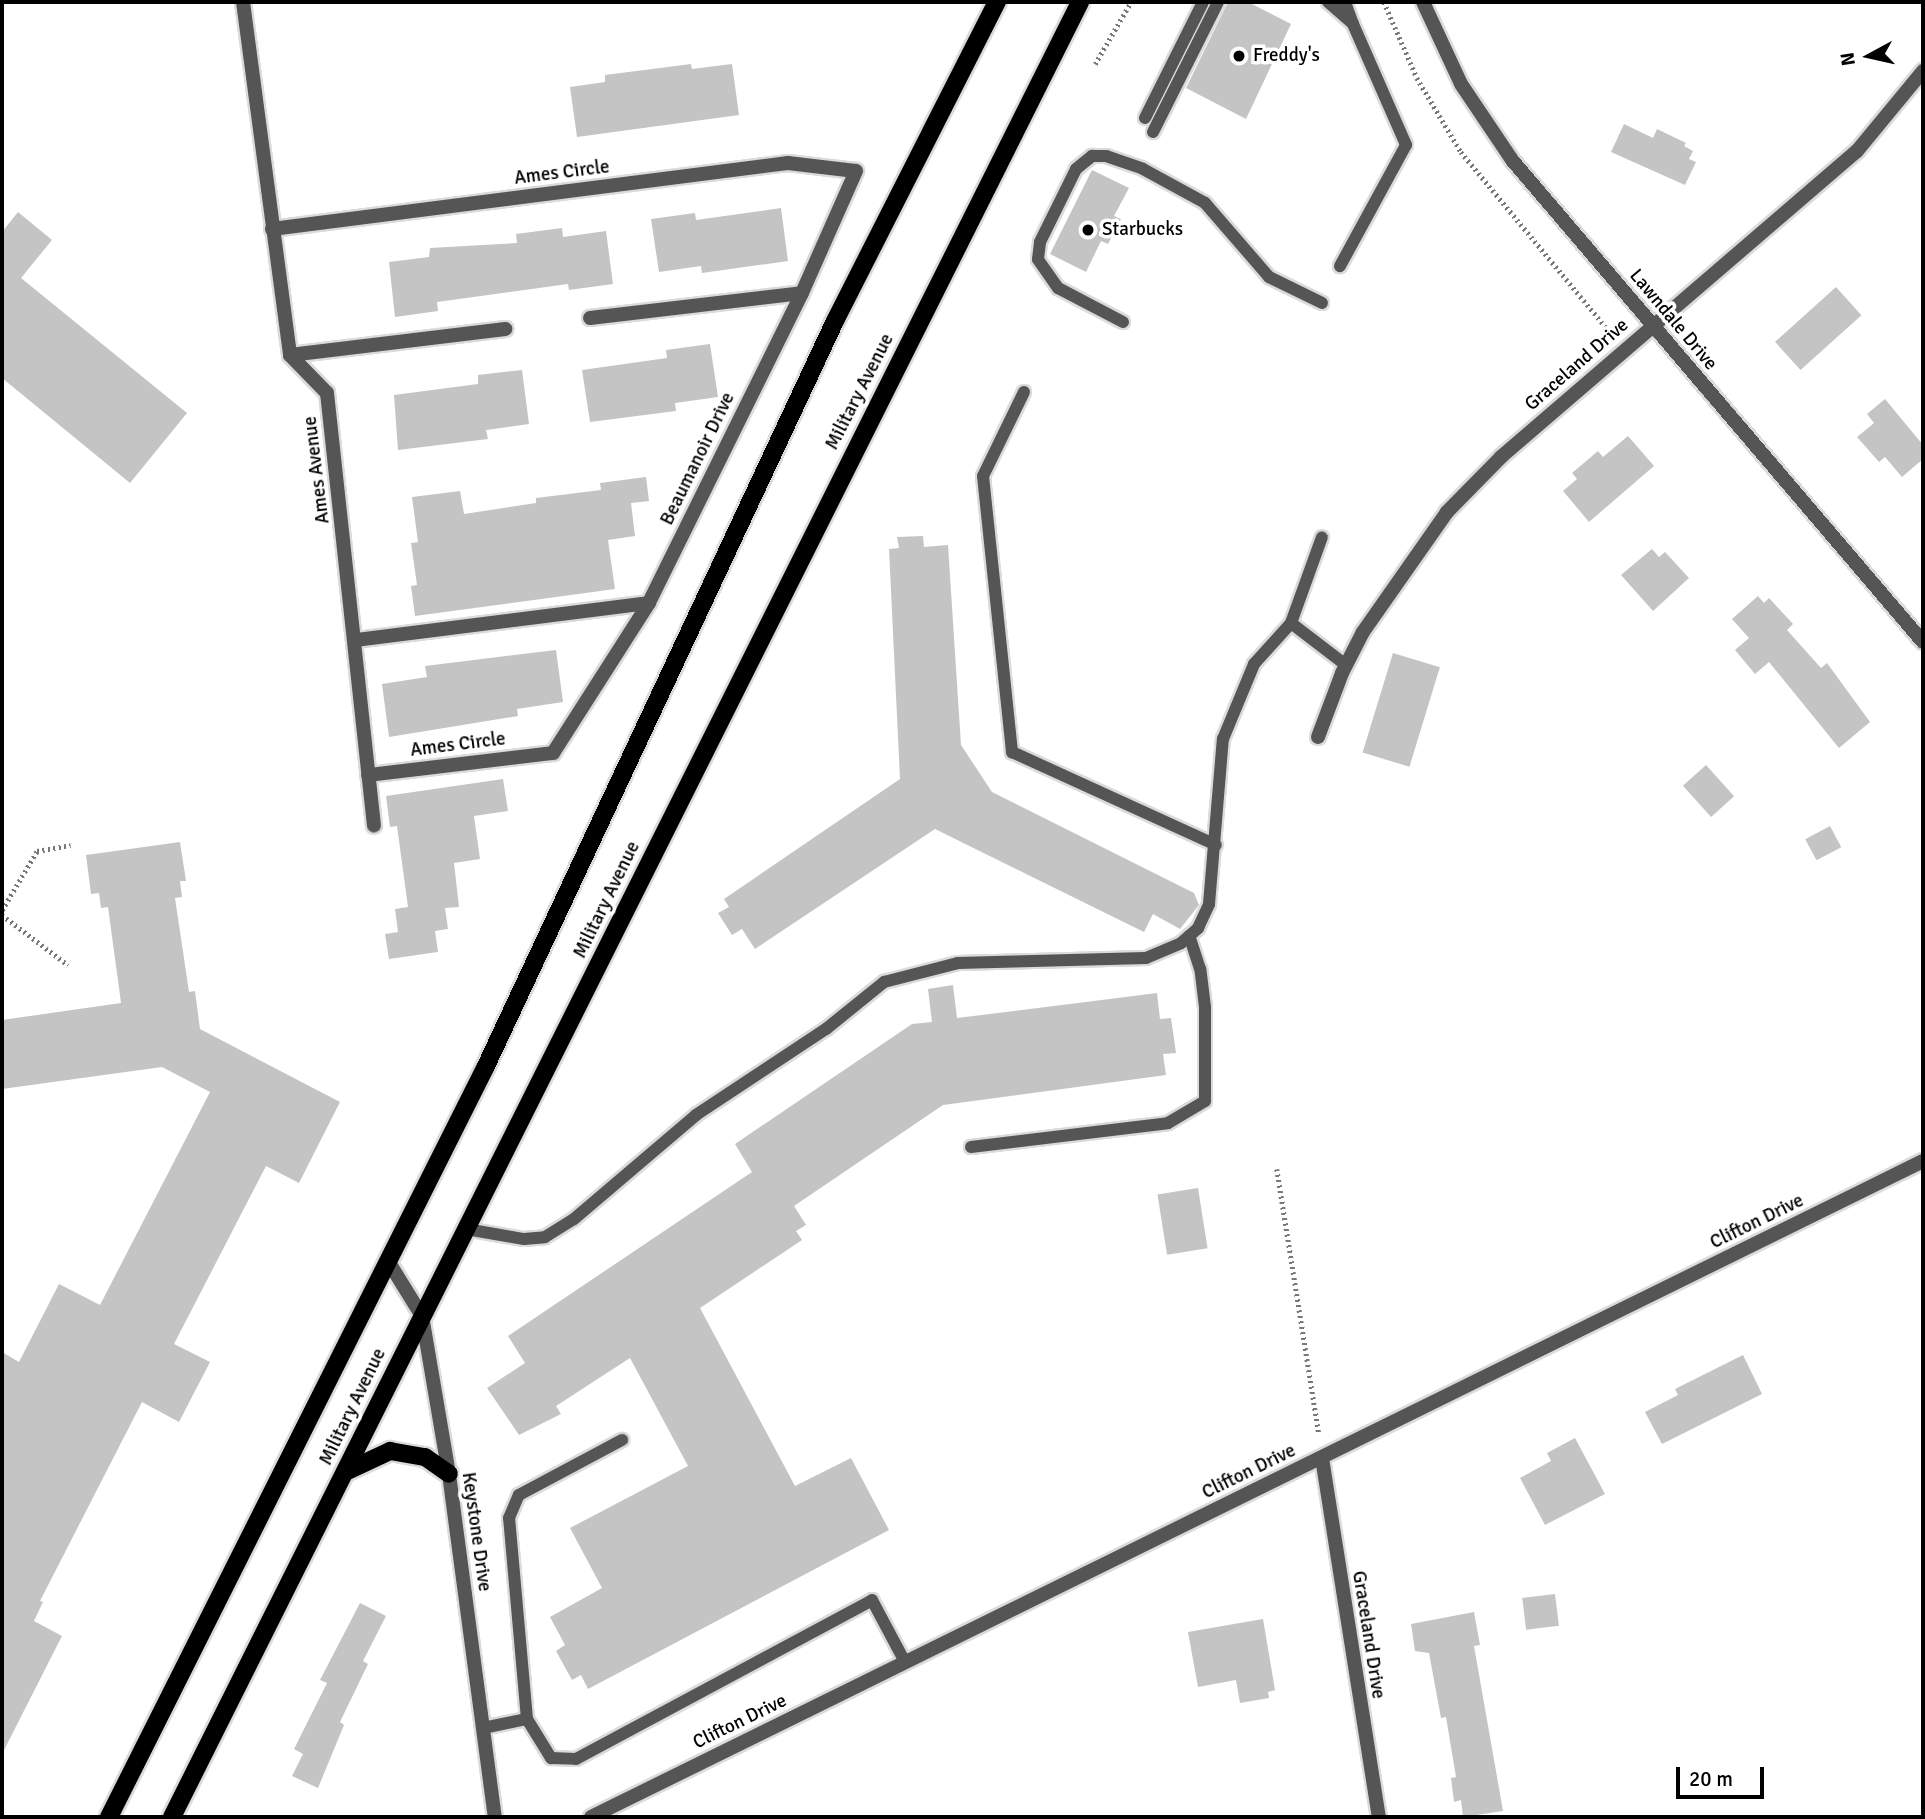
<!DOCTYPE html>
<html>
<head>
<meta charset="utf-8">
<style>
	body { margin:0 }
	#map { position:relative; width:1925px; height:1819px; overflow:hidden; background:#fff; font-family:Signika,sans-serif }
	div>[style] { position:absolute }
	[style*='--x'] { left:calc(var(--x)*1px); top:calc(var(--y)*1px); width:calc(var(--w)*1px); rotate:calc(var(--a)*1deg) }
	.building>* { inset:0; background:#c4c4c4; transform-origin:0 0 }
	.path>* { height:4.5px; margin-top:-2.25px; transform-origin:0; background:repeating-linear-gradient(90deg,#777 0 2px,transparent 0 5.5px) }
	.roads { filter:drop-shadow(2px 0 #dbdbdb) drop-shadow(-2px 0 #dbdbdb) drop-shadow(0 2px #dbdbdb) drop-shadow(0 -2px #dbdbdb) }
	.lane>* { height:12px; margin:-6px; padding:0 6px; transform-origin:6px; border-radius:6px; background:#555 }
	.street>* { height:14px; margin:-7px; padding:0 7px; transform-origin:7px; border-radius:7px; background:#555 }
	.primary>* { height:18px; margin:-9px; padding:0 9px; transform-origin:9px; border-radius:9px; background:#000 }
	.dots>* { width:19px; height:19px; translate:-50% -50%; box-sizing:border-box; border:4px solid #fff; border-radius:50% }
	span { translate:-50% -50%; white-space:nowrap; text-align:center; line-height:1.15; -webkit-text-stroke:7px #fff; paint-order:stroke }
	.poi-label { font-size:19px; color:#000 }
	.left { translate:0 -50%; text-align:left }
	.street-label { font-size:19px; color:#000 }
	.frame { position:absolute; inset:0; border:4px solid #000; pointer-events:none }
	.north { position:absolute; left:1834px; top:21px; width:70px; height:70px; -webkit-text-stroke:5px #fff; paint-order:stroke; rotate:262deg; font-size:19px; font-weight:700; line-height:28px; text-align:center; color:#000 }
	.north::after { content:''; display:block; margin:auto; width:24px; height:32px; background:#000; clip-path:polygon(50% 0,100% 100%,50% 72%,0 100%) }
	.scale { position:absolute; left:1676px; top:1767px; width:88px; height:32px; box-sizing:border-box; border:4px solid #000; border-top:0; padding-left:9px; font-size:21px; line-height:24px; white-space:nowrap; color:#000; -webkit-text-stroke:5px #fff; paint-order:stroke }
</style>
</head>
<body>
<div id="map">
	<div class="building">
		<div style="clip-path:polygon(1228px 2px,1248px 2px,1291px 24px,1246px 119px,1186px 88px)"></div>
		<div style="clip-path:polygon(691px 64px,692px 69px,732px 64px,739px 115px,577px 137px,570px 87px,605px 82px,605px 75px)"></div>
		<div style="clip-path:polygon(1624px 124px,1653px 138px,1657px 129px,1686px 143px,1684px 146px,1693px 151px,1689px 159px,1696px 162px,1685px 185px,1611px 152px)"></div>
		<div style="clip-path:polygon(1092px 170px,1129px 188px,1114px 216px,1121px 219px,1108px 244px,1101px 241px,1086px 272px,1050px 254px)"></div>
		<div style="clip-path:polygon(781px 208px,788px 261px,702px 273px,701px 266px,659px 272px,651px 219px,695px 213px,696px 220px)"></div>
		<div style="clip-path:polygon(18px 212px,52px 240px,21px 278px,187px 413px,130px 483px,2px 378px,2px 232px)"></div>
		<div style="clip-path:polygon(562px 228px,563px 237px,606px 231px,613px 284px,569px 290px,568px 284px,437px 302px,438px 311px,395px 317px,389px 262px,429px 257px,430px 248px,517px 243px,516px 234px)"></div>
		<div style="left:1836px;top:287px;width:38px;height:82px;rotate:48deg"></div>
		<div style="clip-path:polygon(710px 344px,718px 397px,675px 403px,676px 411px,590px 422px,582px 370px,667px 358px,666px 350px)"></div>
		<div style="clip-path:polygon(522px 370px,529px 424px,486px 430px,488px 439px,398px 450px,394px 395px,478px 384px,478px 375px)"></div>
		<div style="clip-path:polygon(1885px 399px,1923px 445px,1923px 459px,1902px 477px,1885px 457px,1879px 462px,1857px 437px,1874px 423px,1867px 414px)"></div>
		<div style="clip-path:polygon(1628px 436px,1654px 466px,1589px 522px,1563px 491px,1577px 479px,1572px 473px,1598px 451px,1603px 457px)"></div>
		<div style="clip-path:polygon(646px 477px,649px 501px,631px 503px,635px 536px,608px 540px,615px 589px,415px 616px,411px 586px,417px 585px,411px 543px,418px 542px,412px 497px,460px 491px,464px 514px,536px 503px,536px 498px,601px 490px,600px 483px)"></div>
		<div style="clip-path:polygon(923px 536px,924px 547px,948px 545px,961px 745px,992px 792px,1194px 893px,1199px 905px,1180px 929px,1153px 914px,1144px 932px,935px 829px,755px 949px,742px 929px,732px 935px,718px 913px,729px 907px,724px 899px,900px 779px,889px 549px,899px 548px,897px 537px)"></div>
		<div style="clip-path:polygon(1652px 549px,1659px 557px,1665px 552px,1689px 578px,1653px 611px,1621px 575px)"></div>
		<div style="clip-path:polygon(1758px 596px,1764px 603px,1769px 598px,1793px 624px,1787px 630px,1821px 668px,1827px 663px,1870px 722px,1839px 748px,1769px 662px,1755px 674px,1735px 650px,1749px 638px,1732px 619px)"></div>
		<div style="clip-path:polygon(556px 650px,563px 702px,517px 709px,518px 716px,389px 737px,382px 684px,427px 677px,425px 666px)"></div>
		<div style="left:1393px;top:653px;width:49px;height:104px;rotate:17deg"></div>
		<div style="left:1706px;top:765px;width:42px;height:31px;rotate:48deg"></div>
		<div style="clip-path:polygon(503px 779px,508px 811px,474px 816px,480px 859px,454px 863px,459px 907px,445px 908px,448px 929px,435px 931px,438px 952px,389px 959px,385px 934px,398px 932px,395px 909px,408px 907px,397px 826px,390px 827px,386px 796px)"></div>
		<div style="left:1830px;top:826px;width:24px;height:28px;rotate:62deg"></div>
		<div style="clip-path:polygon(180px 842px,186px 881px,180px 881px,182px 897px,175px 898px,189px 992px,195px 991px,200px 1029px,340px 1102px,299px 1183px,266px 1166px,174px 1344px,210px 1362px,179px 1422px,142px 1402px,40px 1601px,43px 1602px,34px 1621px,62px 1636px,2px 1754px,2px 1352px,19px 1362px,59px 1284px,100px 1305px,210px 1092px,162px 1067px,2px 1089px,2px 1020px,121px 1003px,108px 907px,101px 908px,99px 893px,91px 894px,86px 855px)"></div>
		<div style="clip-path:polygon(953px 985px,957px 1018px,1157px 993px,1160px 1019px,1171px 1018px,1176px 1053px,1163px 1054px,1166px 1075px,943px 1105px,794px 1206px,806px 1225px,796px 1231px,802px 1240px,700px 1308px,795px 1486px,851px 1458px,889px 1530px,588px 1689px,581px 1675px,572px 1680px,556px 1651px,565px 1645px,550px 1617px,602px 1588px,570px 1528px,688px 1466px,630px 1358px,556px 1406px,561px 1414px,519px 1435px,487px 1388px,525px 1363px,508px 1336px,752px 1172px,735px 1144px,912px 1024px,932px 1022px,928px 989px)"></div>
		<div style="left:1198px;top:1188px;width:61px;height:41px;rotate:81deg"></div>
		<div style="clip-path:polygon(1743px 1355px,1762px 1394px,1662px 1444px,1645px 1412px,1678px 1395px,1675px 1389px)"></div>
		<div style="clip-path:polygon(1575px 1438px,1605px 1494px,1545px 1525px,1520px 1478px,1551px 1461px,1547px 1453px)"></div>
		<div style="left:1555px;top:1594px;width:32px;height:33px;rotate:83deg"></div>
		<div style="clip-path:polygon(360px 1603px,386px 1616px,363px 1661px,368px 1664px,340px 1722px,344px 1725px,318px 1788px,292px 1776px,303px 1754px,294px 1749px,327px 1683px,320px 1680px)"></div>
		<div style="clip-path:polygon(1474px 1612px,1480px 1645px,1474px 1646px,1503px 1811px,1463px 1817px,1461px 1800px,1454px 1802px,1451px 1778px,1456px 1777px,1446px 1717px,1441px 1718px,1429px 1653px,1415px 1651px,1411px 1624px)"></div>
		<div style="clip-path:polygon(1263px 1619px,1275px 1690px,1268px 1692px,1269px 1698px,1240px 1703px,1236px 1680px,1198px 1687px,1188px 1632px)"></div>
	</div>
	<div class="path">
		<div style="--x:1384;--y:2;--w:83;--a:66.5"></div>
		<div style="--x:1417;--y:78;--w:86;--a:59.3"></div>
		<div style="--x:1461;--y:152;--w:235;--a:50.4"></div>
		<div style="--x:1095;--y:64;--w:72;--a:-59.9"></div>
		<div style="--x:2;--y:910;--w:69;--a:-59.3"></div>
		<div style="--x:37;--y:851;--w:34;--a:-10"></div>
		<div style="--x:2;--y:915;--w:83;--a:37.1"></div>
		<div style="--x:1277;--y:1169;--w:269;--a:81"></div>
	</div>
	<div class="roads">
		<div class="lane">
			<div style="--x:1328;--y:2;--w:33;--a:41"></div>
			<div style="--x:1353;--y:24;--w:132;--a:66.3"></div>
			<div style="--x:1406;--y:145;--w:138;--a:118.6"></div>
			<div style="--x:1345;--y:2;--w:23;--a:70"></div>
			<div style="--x:1145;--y:118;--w:130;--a:-63.4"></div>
			<div style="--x:1153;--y:132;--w:145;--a:-63.4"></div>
			<div style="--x:1123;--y:322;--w:73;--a:-152.4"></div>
			<div style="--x:1058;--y:288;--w:35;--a:-125"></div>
			<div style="--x:1038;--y:259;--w:17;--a:-83"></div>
			<div style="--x:1040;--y:242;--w:81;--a:-63.7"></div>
			<div style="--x:1076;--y:169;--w:21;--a:-39"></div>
			<div style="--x:1092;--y:156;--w:14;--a:0"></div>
			<div style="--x:1106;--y:156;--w:39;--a:19"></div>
			<div style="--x:1143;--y:169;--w:71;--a:28.7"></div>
			<div style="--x:1205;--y:203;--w:98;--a:49.1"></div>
			<div style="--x:1269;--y:277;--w:59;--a:26.1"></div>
			<div style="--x:1024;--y:392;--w:93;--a:116"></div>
			<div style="--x:983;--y:476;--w:278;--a:84"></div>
			<div style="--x:1012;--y:752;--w:224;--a:24.5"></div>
			<div style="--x:1291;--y:623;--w:91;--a:-70.2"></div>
			<div style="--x:971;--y:1147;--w:198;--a:-6.9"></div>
			<div style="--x:1168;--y:1123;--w:43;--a:-30.7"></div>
			<div style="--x:1205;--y:1101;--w:94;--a:-90"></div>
			<div style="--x:1205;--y:1007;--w:38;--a:-97"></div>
			<div style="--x:1200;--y:969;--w:35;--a:-108"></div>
			<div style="--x:466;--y:1229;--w:59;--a:9.8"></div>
			<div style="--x:524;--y:1239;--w:21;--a:-5"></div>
			<div style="--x:545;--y:1237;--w:34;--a:-32"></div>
			<div style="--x:574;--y:1219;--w:160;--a:-40.4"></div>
			<div style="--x:696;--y:1115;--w:156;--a:-33.5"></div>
			<div style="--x:826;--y:1029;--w:75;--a:-39"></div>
			<div style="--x:884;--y:982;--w:76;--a:-14.4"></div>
			<div style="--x:958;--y:963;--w:188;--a:-1.5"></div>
			<div style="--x:1146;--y:958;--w:38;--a:-23"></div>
			<div style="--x:1181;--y:943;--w:23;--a:-41"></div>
			<div style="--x:1198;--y:928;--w:26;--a:-65"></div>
			<div style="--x:1209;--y:904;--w:166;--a:-85.2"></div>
			<div style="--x:1223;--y:739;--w:81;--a:-67.5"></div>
			<div style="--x:1254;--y:664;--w:55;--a:-47.9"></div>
			<div style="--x:1291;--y:623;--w:69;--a:37.4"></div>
			<div style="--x:527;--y:1719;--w:202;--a:-95.1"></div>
			<div style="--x:509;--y:1518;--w:25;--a:-67"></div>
			<div style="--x:519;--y:1495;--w:117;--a:-28.1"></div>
			<div style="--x:483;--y:1728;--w:45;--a:-11.6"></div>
			<div style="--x:527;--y:1719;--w:46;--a:58.4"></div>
			<div style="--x:551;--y:1758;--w:25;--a:2"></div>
			<div style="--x:576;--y:1759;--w:336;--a:-28.2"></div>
			<div style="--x:872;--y:1600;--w:70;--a:62"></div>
		</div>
		<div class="street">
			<div style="--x:243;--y:2;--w:356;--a:82.4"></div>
			<div style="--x:290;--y:355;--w:53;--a:45.8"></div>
			<div style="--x:327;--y:393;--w:435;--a:83.8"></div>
			<div style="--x:1423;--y:2;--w:90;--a:65.1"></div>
			<div style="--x:1461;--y:84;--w:92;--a:56.1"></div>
			<div style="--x:1512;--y:160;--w:633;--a:49.55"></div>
			<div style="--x:272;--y:229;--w:520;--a:-7.29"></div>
			<div style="--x:788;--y:163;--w:68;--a:6.7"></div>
			<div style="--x:856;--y:171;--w:133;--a:113.9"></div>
			<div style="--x:802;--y:293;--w:346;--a:116.3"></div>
			<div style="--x:649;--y:603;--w:178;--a:122.6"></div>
			<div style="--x:553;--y:753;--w:186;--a:173.2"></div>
			<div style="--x:590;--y:318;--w:213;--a:-6.7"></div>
			<div style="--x:290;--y:355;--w:217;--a:-6.9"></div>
			<div style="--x:356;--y:640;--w:295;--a:-7.2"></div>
			<div style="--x:1318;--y:737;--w:68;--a:-69.4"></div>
			<div style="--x:1342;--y:673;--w:46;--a:-62.9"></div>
			<div style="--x:1363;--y:632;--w:146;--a:-55"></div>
			<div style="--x:1447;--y:512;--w:77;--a:-45.5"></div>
			<div style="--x:1501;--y:457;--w:469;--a:-40.7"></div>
			<div style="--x:1857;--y:151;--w:104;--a:-50.5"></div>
			<div style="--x:388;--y:1261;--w:65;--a:58.3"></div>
			<div style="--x:422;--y:1316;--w:160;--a:80.3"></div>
			<div style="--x:449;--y:1474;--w:346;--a:82.4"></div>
			<div style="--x:1322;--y:1458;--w:363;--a:81"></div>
			<div style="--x:591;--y:1817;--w:1485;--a:-26.22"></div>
		</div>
		<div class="primary">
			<div style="--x:345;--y:1472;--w:50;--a:-25"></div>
			<div style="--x:390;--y:1451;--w:36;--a:10"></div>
			<div style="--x:425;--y:1457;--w:29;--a:35"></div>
			<div style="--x:109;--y:1817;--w:840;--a:-63.34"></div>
			<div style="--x:486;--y:1066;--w:823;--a:-64.9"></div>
			<div style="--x:835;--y:321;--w:358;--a:-63.1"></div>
			<div style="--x:172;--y:1817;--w:2029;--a:-63.42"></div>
		</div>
	</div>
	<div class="dots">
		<div style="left:1239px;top:56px;background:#000"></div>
		<div style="left:1088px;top:230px;background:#000"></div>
	</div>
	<div class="poi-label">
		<span class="left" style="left:1253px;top:56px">Freddy's</span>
		<span class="left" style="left:1102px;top:230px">Starbucks</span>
	</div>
	<div class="street-label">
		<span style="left:562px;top:173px;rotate:-7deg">Ames Circle</span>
		<span style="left:1673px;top:320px;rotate:50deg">Lawndale Drive</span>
		<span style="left:1577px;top:365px;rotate:-41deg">Graceland Drive</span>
		<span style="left:860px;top:392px;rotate:-63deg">Military Avenue</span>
		<span style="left:698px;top:459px;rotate:-64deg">Beaumanoir Drive</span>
		<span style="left:317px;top:470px;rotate:-97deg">Ames Avenue</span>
		<span style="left:458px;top:745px;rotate:-7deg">Ames Circle</span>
		<span style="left:607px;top:900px;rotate:-64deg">Military Avenue</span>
		<span style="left:1757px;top:1222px;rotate:-26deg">Clifton Drive</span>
		<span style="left:353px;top:1407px;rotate:-64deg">Military Avenue</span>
		<span style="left:1249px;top:1472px;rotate:-26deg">Clifton Drive</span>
		<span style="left:476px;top:1532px;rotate:82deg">Keystone Drive</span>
		<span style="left:1368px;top:1635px;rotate:81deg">Graceland Drive</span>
		<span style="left:740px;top:1722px;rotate:-26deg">Clifton Drive</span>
	</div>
	<div class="frame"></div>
	<div class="north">N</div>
	<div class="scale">20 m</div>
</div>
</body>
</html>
